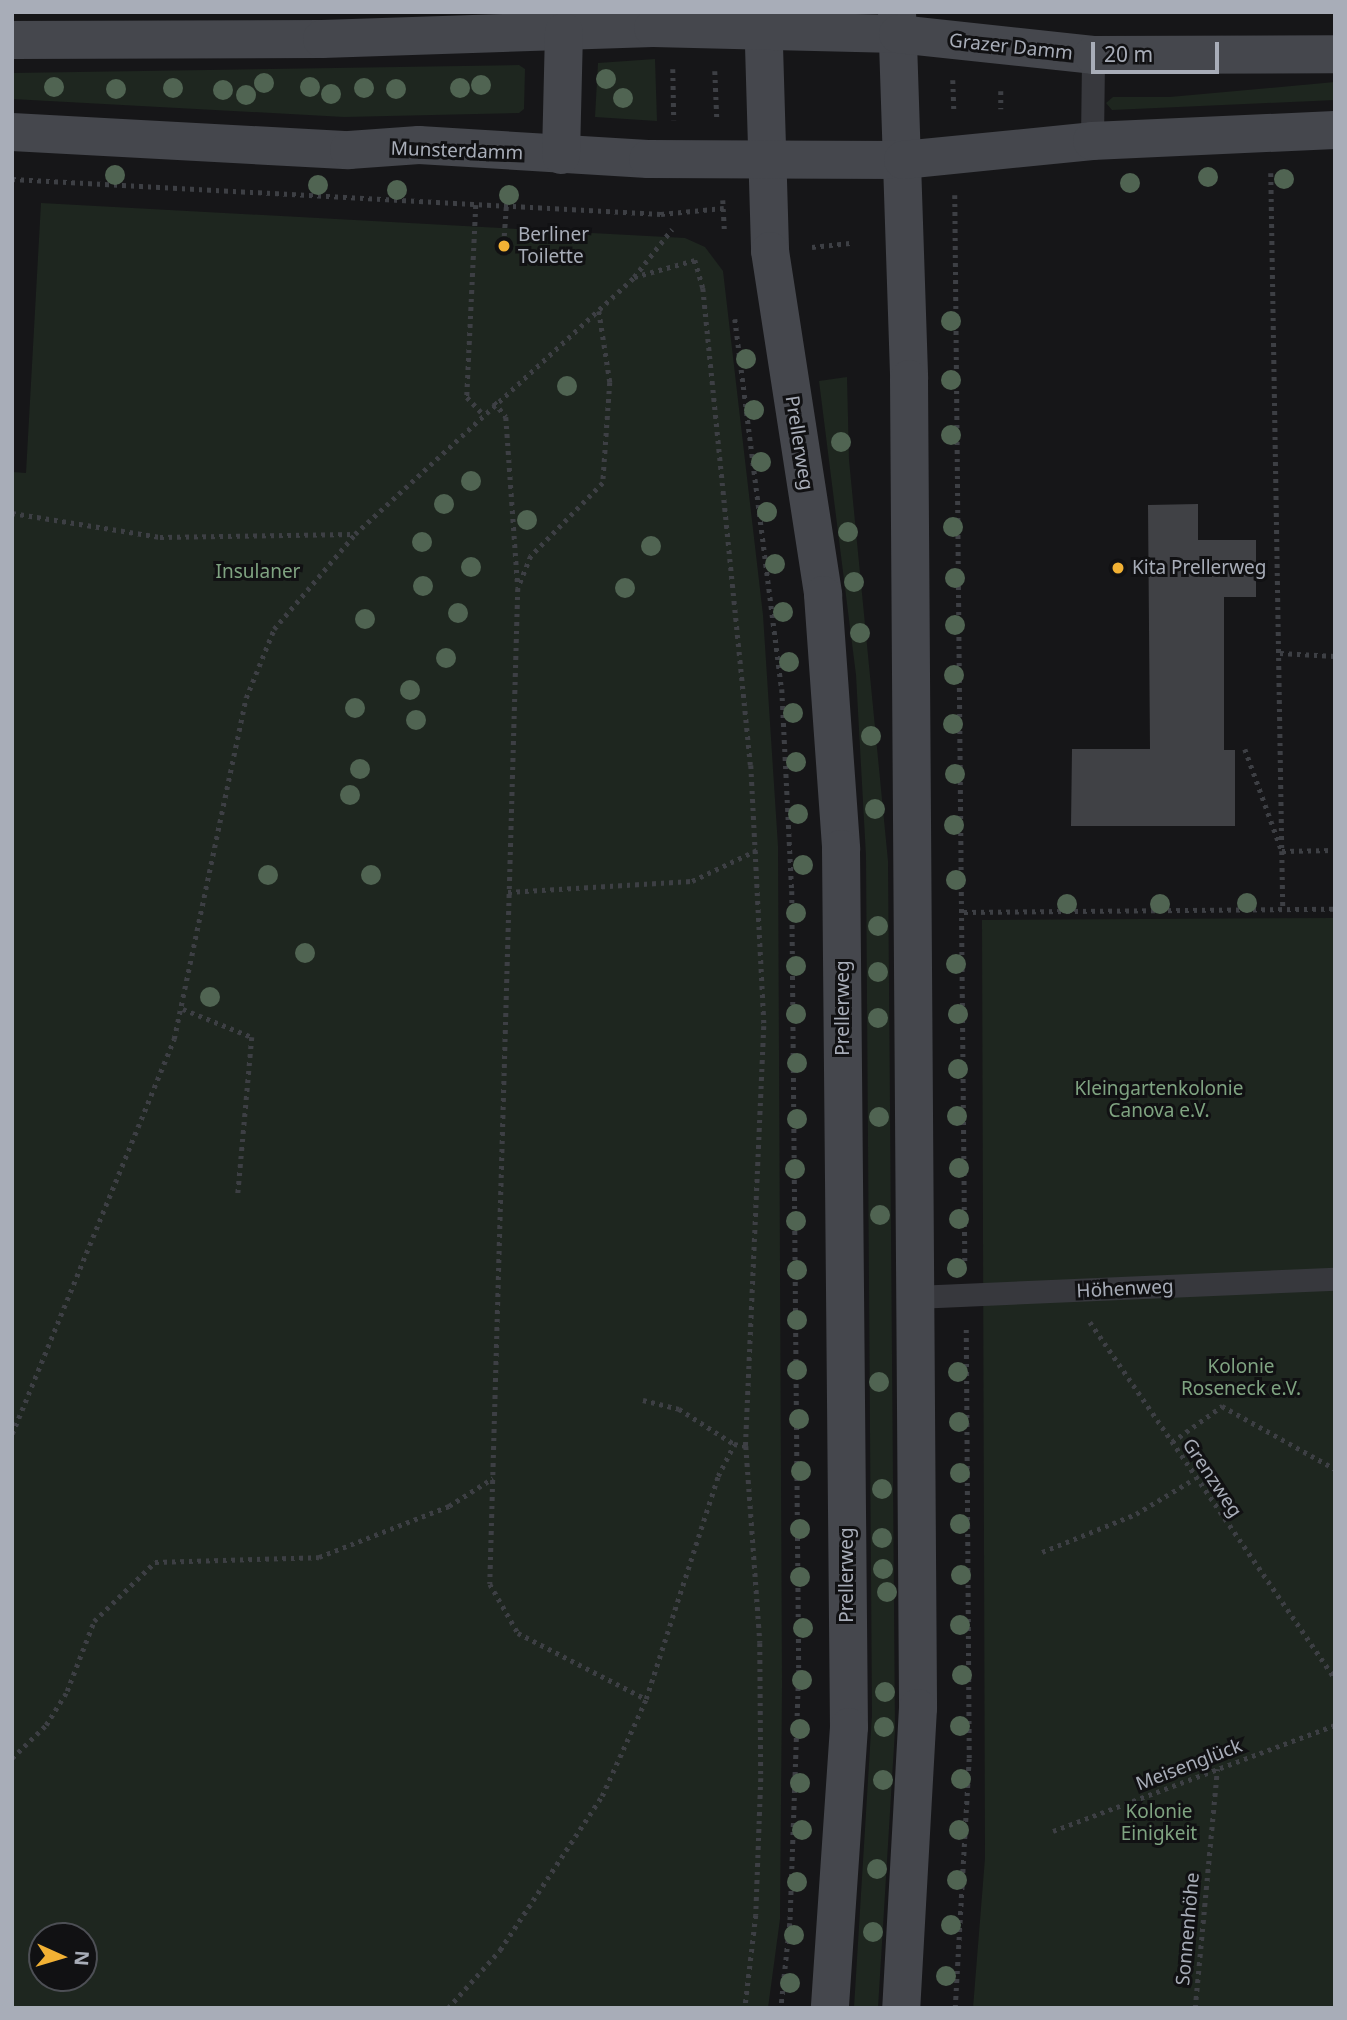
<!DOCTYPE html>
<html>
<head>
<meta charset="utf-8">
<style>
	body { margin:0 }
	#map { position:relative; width:1347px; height:2020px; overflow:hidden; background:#161618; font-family:"Noto Sans",sans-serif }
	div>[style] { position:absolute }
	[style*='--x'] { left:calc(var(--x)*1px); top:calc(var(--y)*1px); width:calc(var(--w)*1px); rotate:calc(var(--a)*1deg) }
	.green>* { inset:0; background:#1e261f }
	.building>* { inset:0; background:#404145 }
	.path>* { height:4.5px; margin-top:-2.25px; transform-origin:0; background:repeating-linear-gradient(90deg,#3d3f44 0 3.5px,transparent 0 8.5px) }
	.lane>* { height:23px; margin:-11.5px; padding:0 11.5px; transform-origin:11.5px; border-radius:11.5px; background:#37383d }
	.secondary>* { height:38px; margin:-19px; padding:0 19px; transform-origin:19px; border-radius:19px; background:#45474d }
	.trees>* { width:20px; height:20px; margin:-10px; border-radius:50%; background:#506452 }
	.dots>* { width:19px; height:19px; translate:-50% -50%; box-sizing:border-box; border:4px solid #111113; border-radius:50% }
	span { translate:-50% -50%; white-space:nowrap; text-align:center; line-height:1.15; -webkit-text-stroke:6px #111113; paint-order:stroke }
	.street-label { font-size:19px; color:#a8adb8 }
	.poi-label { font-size:19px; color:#a8adb8 }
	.left { translate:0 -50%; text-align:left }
	.park-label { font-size:19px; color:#7fa381 }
	.frame { position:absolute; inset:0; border:14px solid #a8adb8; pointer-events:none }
	.north { position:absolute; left:28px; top:1922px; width:70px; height:70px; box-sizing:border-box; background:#111113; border:2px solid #4d4f55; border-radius:50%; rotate:94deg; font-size:19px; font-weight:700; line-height:28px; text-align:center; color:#a8adb8 }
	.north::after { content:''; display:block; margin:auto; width:24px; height:32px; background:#f2b134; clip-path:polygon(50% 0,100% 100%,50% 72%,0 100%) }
	.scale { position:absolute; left:1091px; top:42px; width:128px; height:32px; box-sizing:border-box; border:4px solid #a8adb8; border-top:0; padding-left:9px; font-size:21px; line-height:24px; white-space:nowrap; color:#a8adb8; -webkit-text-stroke:5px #111113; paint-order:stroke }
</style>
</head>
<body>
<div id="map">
	<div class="green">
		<div style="clip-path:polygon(655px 59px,657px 121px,595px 117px,598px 63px)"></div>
		<div style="clip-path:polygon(519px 65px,525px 69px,524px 109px,519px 113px,344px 117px,12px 99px,12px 73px)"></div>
		<div style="clip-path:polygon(1335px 82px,1335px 100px,1112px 110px,1106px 103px,1113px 97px,1170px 97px)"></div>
		<div style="clip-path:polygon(evenodd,41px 203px,685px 238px,705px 247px,723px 271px,763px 615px,778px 846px,782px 1685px,780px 1919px,768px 2008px,12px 2008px,12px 472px,26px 473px,41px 203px,42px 1936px,84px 1936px,84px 1978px,42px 1978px,42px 1936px)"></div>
		<div style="clip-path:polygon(847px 377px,849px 460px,888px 861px,895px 1730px,878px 2008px,854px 2008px,872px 1715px,866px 856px,856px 675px,819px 381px)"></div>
		<div style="clip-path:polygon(1335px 918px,1335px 2008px,973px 2008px,985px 1858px,982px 920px)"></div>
	</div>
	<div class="building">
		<div style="clip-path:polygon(1198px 504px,1198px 540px,1256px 540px,1256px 597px,1224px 597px,1224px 750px,1235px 750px,1235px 826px,1071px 826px,1072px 749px,1150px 749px,1148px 505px)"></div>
	</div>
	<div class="path">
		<div style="--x:673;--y:69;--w:51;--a:88.9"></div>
		<div style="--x:715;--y:71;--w:47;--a:87.6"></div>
		<div style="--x:953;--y:80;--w:33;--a:88"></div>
		<div style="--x:1001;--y:91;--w:18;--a:90"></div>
		<div style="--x:1271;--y:173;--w:678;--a:89.07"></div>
		<div style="--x:1282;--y:851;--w:53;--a:-1.1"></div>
		<div style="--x:12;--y:179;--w:650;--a:3.09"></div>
		<div style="--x:661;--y:214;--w:63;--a:-5.4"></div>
		<div style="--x:955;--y:195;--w:1066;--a:89.46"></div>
		<div style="--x:723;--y:200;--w:33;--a:87"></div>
		<div style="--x:476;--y:205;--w:192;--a:92.7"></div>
		<div style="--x:467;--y:397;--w:22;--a:47"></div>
		<div style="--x:504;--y:236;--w:30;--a:-86"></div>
		<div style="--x:812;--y:247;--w:38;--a:-6"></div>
		<div style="--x:634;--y:277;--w:63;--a:-15.6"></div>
		<div style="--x:695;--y:260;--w:29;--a:74"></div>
		<div style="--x:703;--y:288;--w:479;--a:84.3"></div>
		<div style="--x:751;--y:765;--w:261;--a:87.1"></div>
		<div style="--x:764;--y:1026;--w:420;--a:92.5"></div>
		<div style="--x:746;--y:1446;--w:197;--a:85.9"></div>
		<div style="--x:760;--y:1643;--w:135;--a:89.6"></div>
		<div style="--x:761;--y:1778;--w:137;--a:92.1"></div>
		<div style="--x:756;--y:1915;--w:94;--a:96.7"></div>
		<div style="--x:599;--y:311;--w:72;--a:81.2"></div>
		<div style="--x:610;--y:382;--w:101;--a:94"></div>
		<div style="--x:603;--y:483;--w:103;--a:134.6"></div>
		<div style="--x:531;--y:556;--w:35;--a:112"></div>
		<div style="--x:518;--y:588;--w:996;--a:91.61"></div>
		<div style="--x:490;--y:1584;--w:56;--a:60.3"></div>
		<div style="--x:518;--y:1633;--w:144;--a:27.3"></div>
		<div style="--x:735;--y:319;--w:373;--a:82.8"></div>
		<div style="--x:782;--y:689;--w:202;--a:87.2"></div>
		<div style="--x:792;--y:891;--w:779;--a:89.49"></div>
		<div style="--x:799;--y:1670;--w:253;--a:92"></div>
		<div style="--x:790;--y:1923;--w:85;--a:96"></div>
		<div style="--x:494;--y:402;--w:19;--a:51"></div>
		<div style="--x:506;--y:417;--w:170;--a:86"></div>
		<div style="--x:12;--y:513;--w:150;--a:9.2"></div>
		<div style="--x:160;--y:537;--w:194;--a:-0.9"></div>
		<div style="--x:1280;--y:653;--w:55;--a:3.1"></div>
		<div style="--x:1245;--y:749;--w:109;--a:70.1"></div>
		<div style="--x:1282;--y:851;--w:58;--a:89"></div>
		<div style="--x:508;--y:892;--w:184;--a:-3.4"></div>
		<div style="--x:692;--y:881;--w:72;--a:-25.5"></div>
		<div style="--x:964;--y:912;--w:371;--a:-0.5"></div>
		<div style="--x:183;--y:1009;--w:74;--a:22.1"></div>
		<div style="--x:252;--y:1037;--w:157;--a:95.1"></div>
		<div style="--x:1090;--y:1322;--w:433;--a:55.5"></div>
		<div style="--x:643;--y:1400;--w:37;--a:14"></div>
		<div style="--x:679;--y:1409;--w:65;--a:32.5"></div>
		<div style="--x:12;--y:1434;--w:427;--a:-67.7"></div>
		<div style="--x:174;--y:1039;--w:349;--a:-78.1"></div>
		<div style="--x:246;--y:698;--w:74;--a:-67.9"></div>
		<div style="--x:274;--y:629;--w:125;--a:-49.5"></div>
		<div style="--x:355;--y:534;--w:379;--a:-42.6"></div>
		<div style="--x:634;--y:277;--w:61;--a:-51.6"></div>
		<div style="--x:1172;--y:1442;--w:62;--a:-35.8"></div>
		<div style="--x:1222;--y:1406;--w:129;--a:29.1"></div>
		<div style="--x:1042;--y:1552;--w:101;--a:-22"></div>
		<div style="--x:1136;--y:1514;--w:68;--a:-31.1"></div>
		<div style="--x:12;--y:1758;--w:47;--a:-44.1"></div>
		<div style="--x:46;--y:1725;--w:40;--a:-58"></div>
		<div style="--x:67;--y:1691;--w:75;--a:-68.9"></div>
		<div style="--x:94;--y:1621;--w:85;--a:-44"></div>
		<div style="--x:155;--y:1562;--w:164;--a:-1.7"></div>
		<div style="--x:319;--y:1557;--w:140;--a:-21.4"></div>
		<div style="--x:449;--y:1506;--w:52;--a:-32.5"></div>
		<div style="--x:1053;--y:1831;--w:301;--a:-20.6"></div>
		<div style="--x:448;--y:2008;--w:78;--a:-48.1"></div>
		<div style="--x:500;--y:1950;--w:185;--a:-56.5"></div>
		<div style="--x:602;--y:1796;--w:107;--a:-65.6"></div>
		<div style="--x:646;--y:1699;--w:234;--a:-72.1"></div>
		<div style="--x:718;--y:1476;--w:36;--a:-63"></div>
		<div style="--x:734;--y:1444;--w:12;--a:9"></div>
		<div style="--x:955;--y:2008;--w:250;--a:-86.8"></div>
		<div style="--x:969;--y:1758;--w:429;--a:-90.4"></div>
		<div style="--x:1195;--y:2008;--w:240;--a:-84.7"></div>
	</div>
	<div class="lane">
		<div style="--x:1092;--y:141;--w:86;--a:-89.3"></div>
		<div style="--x:915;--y:1297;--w:420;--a:-2.5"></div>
	</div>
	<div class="secondary">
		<div style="--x:763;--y:12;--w:239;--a:88.3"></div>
		<div style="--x:770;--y:251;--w:348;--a:81.2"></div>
		<div style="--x:823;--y:595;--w:255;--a:85.9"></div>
		<div style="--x:841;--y:849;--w:878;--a:89.48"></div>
		<div style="--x:849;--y:1727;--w:282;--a:93.9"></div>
		<div style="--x:897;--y:12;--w:367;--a:88.1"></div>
		<div style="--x:909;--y:379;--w:1329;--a:89.61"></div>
		<div style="--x:918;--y:1708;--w:300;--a:93.2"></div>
		<div style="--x:12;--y:40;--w:310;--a:-0.2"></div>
		<div style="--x:322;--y:39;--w:331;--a:-1.9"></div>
		<div style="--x:653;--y:28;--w:245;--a:1.4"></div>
		<div style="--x:898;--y:34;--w:196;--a:6.1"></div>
		<div style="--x:1093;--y:55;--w:242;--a:-0.2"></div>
		<div style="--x:12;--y:132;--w:337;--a:3.1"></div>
		<div style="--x:349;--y:150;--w:70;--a:-4.1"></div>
		<div style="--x:419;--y:145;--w:229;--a:3.5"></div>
		<div style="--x:648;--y:159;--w:255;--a:0.2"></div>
		<div style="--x:903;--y:160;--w:190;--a:-5.7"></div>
		<div style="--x:1092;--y:141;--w:243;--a:-2.6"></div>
		<div style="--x:561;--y:155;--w:123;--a:-88.6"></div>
	</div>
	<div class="trees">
		<div style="left:606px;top:79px"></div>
		<div style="left:264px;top:83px"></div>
		<div style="left:481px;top:85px"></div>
		<div style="left:54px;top:87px"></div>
		<div style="left:310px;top:87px"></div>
		<div style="left:173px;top:88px"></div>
		<div style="left:364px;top:88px"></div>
		<div style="left:460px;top:88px"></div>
		<div style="left:116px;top:89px"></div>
		<div style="left:396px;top:89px"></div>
		<div style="left:223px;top:90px"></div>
		<div style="left:331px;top:94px"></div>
		<div style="left:246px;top:95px"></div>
		<div style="left:623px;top:98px"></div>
		<div style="left:115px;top:175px"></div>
		<div style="left:1208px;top:177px"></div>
		<div style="left:1284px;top:179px"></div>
		<div style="left:1130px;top:183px"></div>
		<div style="left:318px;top:185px"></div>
		<div style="left:397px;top:190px"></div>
		<div style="left:509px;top:195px"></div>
		<div style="left:951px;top:321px"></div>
		<div style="left:746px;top:359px"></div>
		<div style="left:951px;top:380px"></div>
		<div style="left:567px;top:386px"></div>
		<div style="left:754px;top:410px"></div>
		<div style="left:951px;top:435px"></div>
		<div style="left:841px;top:442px"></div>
		<div style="left:761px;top:462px"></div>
		<div style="left:471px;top:481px"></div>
		<div style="left:444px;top:504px"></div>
		<div style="left:767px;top:512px"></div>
		<div style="left:527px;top:520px"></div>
		<div style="left:953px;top:527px"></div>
		<div style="left:848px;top:532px"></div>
		<div style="left:422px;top:542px"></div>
		<div style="left:651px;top:546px"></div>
		<div style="left:775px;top:564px"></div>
		<div style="left:471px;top:567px"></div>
		<div style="left:955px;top:578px"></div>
		<div style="left:854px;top:582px"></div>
		<div style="left:423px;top:586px"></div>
		<div style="left:625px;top:588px"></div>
		<div style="left:783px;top:612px"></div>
		<div style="left:458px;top:613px"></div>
		<div style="left:365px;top:619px"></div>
		<div style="left:955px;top:625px"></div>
		<div style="left:860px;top:633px"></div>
		<div style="left:446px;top:658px"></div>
		<div style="left:789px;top:662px"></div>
		<div style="left:954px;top:675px"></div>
		<div style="left:410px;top:690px"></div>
		<div style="left:355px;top:708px"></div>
		<div style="left:793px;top:713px"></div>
		<div style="left:416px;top:720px"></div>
		<div style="left:953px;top:724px"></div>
		<div style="left:871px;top:736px"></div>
		<div style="left:796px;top:762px"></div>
		<div style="left:360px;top:769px"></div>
		<div style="left:955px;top:774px"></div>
		<div style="left:350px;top:795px"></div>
		<div style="left:875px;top:809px"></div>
		<div style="left:798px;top:814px"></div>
		<div style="left:954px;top:825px"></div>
		<div style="left:803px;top:865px"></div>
		<div style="left:268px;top:875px"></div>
		<div style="left:371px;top:875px"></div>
		<div style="left:956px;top:880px"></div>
		<div style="left:1247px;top:903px"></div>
		<div style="left:1067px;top:904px"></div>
		<div style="left:1160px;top:904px"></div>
		<div style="left:796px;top:913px"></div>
		<div style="left:878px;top:926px"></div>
		<div style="left:305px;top:953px"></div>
		<div style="left:956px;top:964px"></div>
		<div style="left:796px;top:966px"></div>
		<div style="left:878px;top:972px"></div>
		<div style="left:210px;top:997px"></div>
		<div style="left:796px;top:1014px"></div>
		<div style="left:958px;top:1014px"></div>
		<div style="left:878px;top:1018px"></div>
		<div style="left:797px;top:1063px"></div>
		<div style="left:958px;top:1069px"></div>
		<div style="left:957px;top:1116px"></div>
		<div style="left:879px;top:1117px"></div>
		<div style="left:797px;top:1119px"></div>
		<div style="left:959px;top:1168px"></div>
		<div style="left:795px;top:1169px"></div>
		<div style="left:880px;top:1215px"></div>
		<div style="left:959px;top:1219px"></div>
		<div style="left:796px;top:1221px"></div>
		<div style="left:957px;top:1268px"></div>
		<div style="left:797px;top:1270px"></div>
		<div style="left:797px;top:1320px"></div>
		<div style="left:797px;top:1370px"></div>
		<div style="left:958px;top:1372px"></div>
		<div style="left:879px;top:1382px"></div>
		<div style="left:799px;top:1419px"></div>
		<div style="left:959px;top:1422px"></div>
		<div style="left:801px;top:1471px"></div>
		<div style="left:960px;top:1473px"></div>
		<div style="left:882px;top:1489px"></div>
		<div style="left:960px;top:1524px"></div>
		<div style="left:800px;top:1529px"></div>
		<div style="left:882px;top:1538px"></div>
		<div style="left:883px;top:1569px"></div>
		<div style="left:961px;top:1575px"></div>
		<div style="left:800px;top:1577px"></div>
		<div style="left:887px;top:1592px"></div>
		<div style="left:960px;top:1625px"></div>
		<div style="left:803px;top:1628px"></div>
		<div style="left:962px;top:1675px"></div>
		<div style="left:802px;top:1680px"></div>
		<div style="left:885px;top:1692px"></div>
		<div style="left:960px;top:1726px"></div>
		<div style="left:884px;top:1727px"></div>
		<div style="left:800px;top:1729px"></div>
		<div style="left:961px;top:1779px"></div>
		<div style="left:883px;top:1780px"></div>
		<div style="left:800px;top:1783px"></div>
		<div style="left:802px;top:1830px"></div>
		<div style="left:959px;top:1830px"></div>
		<div style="left:877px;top:1869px"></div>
		<div style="left:957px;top:1880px"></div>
		<div style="left:797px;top:1882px"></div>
		<div style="left:951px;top:1925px"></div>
		<div style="left:873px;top:1932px"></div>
		<div style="left:794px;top:1935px"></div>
		<div style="left:946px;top:1976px"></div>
		<div style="left:790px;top:1983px"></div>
	</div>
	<div class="dots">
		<div style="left:504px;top:246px;background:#f2b134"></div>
		<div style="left:1118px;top:568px;background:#f2b134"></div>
	</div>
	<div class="street-label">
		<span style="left:1011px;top:47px;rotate:6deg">Grazer Damm</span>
		<span style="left:457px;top:151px;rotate:2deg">Munsterdamm</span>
		<span style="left:799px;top:443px;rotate:81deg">Prellerweg</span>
		<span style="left:843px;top:1008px;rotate:-90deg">Prellerweg</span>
		<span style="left:1125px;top:1289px;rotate:-3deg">Höhenweg</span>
		<span style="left:1212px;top:1478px;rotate:56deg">Grenzweg</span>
		<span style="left:847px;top:1575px;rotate:-90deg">Prellerweg</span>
		<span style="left:1189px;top:1765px;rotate:-21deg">Meisenglück</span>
		<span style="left:1188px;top:1929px;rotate:-85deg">Sonnenhöhe</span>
	</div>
	<div class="poi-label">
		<span class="left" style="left:518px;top:246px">Berliner<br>Toilette</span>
		<span class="left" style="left:1132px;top:568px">Kita Prellerweg</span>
	</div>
	<div class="park-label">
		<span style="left:258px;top:572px">Insulaner</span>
		<span style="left:1159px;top:1100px">Kleingartenkolonie<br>Canova e.V.</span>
		<span style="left:1241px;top:1378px">Kolonie<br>Roseneck e.V.</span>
		<span style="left:1159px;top:1823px">Kolonie<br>Einigkeit</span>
	</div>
	<div class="frame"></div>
	<div class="north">N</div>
	<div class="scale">20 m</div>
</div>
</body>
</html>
